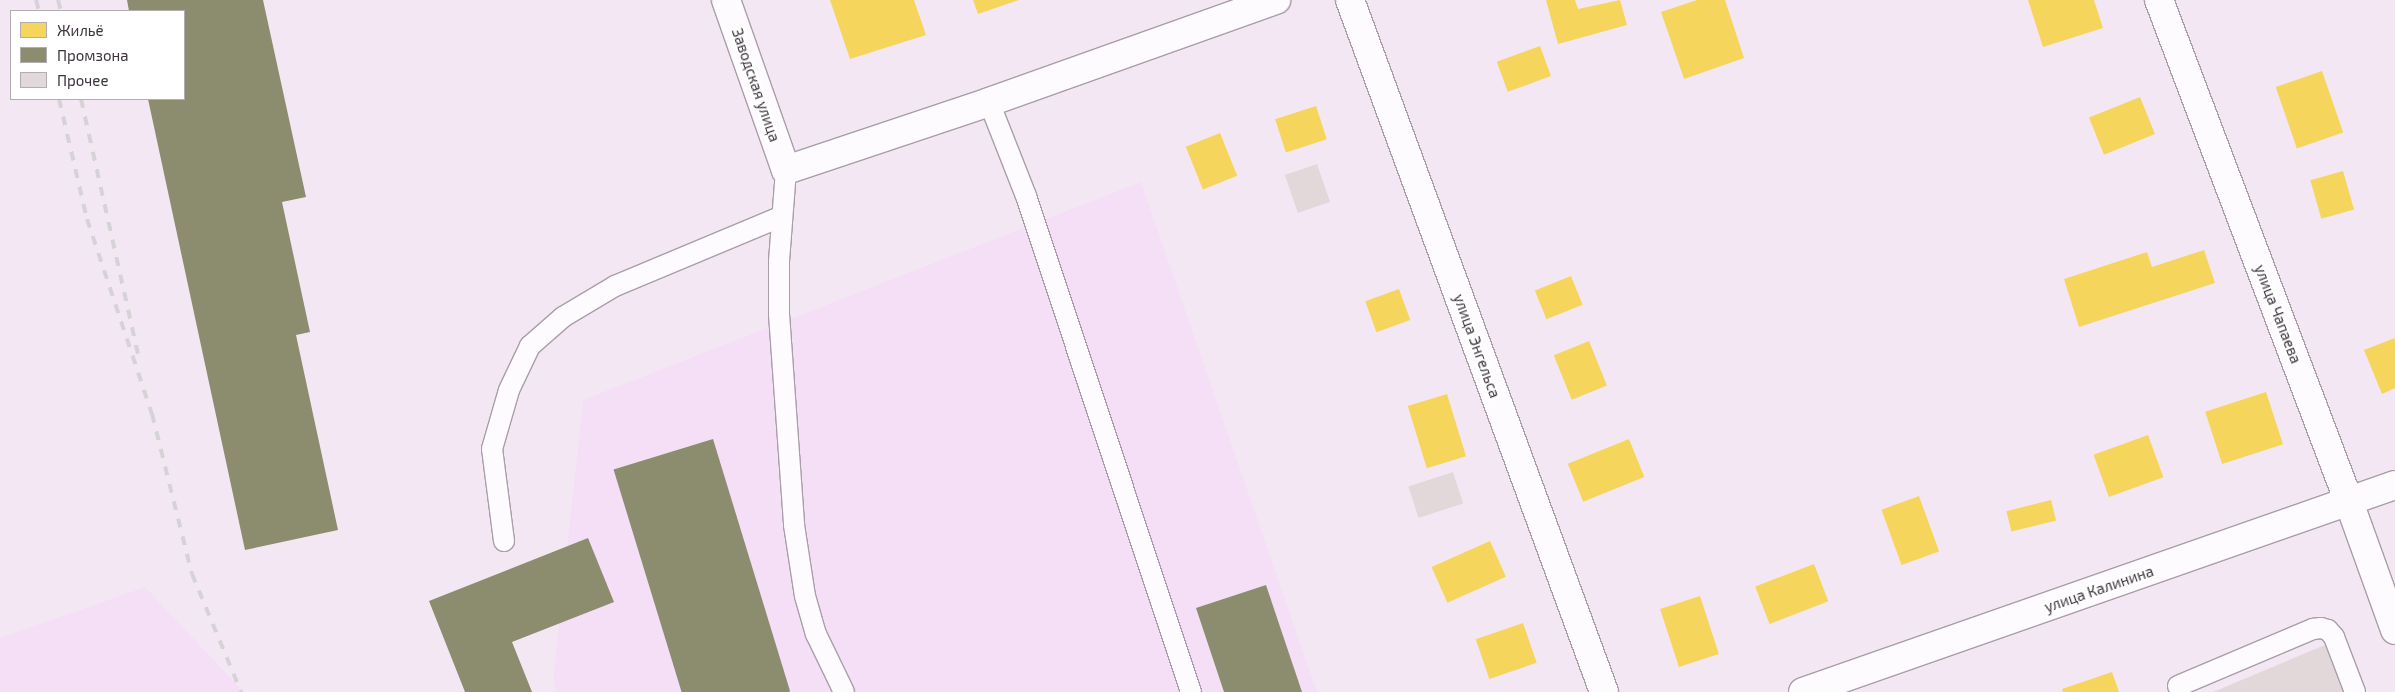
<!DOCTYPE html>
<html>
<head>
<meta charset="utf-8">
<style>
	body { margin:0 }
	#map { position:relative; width:2395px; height:692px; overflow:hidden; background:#f4e7f4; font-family:"Exo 2",sans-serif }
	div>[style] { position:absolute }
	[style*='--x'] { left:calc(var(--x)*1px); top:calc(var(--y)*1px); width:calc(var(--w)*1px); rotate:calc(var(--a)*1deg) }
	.built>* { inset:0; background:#f5dff6 }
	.homes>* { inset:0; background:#f6d55c; transform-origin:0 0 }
	.industry>* { inset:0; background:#8c8c6e; transform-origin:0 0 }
	.building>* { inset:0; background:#e3d8d9; transform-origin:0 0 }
	.roads { filter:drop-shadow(1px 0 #a89ea9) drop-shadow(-1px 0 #a89ea9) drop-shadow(0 1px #a89ea9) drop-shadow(0 -1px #a89ea9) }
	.lane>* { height:20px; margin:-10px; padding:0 10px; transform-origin:10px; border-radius:10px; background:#fdfbfd }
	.street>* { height:28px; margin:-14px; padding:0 14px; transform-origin:14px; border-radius:14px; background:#fdfbfd }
	.rail>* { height:4px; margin-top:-2px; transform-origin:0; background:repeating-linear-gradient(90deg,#d6d3d7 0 9px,transparent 0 18px) }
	span { translate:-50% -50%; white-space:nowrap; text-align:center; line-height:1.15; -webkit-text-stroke:5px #fff; paint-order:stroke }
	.street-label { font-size:15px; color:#3c333d }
	.legend { position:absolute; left:10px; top:10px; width:175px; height:90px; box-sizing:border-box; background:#fff; border:1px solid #b1adb1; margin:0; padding:6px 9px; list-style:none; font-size:15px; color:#3c333d }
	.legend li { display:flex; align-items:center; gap:10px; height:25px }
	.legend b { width:25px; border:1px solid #b1adb1 }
</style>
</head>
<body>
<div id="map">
	<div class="built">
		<div style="clip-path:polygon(1141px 182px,1317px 692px,556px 692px,553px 678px,583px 400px)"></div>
		<div style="clip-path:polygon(145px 587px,244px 692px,0 692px,0 638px)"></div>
	</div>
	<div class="homes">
		<div style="clip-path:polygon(830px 0,914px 0,926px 35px,850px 59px)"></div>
		<div style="clip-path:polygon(973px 0,1019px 0,978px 14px)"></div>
		<div style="clip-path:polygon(1546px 0,1575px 0,1578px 9px,1620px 0,1627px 25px,1558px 44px)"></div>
		<div style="clip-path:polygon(1697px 0,1725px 0,1744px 58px,1684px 79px,1661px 12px)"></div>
		<div style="clip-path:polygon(2028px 0,2094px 0,2103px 28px,2043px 47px)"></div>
		<div style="left:1540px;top:46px;width:32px;height:46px;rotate:70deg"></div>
		<div style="left:2322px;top:71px;width:65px;height:49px;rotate:71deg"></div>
		<div style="left:2140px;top:97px;width:40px;height:55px;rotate:68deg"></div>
		<div style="left:1316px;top:106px;width:35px;height:43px;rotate:72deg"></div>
		<div style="left:1220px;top:133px;width:46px;height:37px;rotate:68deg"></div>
		<div style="left:2343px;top:171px;width:40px;height:34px;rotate:74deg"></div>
		<div style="clip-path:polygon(2204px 250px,2215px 283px,2079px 327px,2064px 279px,2147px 252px,2152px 267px)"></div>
		<div style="left:1571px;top:276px;width:31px;height:39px;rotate:68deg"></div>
		<div style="left:1399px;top:289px;width:33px;height:36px;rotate:70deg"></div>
		<div style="clip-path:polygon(2395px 338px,2395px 388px,2382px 394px,2364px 350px)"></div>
		<div style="left:1589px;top:341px;width:48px;height:38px;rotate:68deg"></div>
		<div style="left:2266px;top:392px;width:55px;height:64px;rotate:72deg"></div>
		<div style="left:1447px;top:394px;width:65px;height:41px;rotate:73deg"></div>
		<div style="left:2148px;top:435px;width:45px;height:58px;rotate:70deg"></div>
		<div style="left:1629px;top:439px;width:41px;height:66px;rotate:68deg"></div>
		<div style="left:1919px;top:496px;width:59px;height:40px;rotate:70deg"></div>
		<div style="left:2051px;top:500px;width:21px;height:46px;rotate:76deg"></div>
		<div style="left:1490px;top:541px;width:39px;height:64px;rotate:66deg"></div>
		<div style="left:1814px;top:564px;width:40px;height:63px;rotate:69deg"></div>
		<div style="left:1700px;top:596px;width:61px;height:42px;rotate:72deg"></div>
		<div style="left:1523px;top:623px;width:42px;height:50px;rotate:71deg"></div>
		<div style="clip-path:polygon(2112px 672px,2119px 692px,2063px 692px,2062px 689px)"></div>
	</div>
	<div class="industry">
		<div style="clip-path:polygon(127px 0,263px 0,306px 197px,282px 202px,310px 332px,296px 335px,338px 530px,245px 550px,148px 99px,184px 99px,184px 11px,129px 11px)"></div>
		<div style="left:713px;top:439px;width:264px;height:104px;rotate:73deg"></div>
		<div style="clip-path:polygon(588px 538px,614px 602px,512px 642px,532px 692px,465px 692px,429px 601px)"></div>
		<div style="clip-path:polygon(1266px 585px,1302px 692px,1224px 692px,1196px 608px)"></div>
	</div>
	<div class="building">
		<div style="left:1317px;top:164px;width:40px;height:34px;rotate:71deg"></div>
		<div style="left:1453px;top:472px;width:33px;height:47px;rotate:72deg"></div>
		<div style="clip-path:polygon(2325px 645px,2345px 692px,2213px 692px)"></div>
	</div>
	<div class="roads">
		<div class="lane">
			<div style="--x:989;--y:102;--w:101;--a:68.5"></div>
			<div style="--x:1026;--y:196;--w:523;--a:71.6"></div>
			<div style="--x:786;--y:170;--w:92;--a:94.4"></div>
			<div style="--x:779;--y:262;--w:52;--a:90"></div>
			<div style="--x:779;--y:314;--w:212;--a:85.9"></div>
			<div style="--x:794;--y:525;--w:72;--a:81.2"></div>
			<div style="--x:805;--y:596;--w:40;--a:74"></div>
			<div style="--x:816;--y:634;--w:64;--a:64.2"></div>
			<div style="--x:504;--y:541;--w:93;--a:-97.4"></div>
			<div style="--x:492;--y:449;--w:61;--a:-73.9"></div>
			<div style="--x:509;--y:390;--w:49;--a:-64.5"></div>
			<div style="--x:530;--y:346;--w:44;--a:-41.3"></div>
			<div style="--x:563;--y:317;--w:61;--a:-30.8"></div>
			<div style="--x:615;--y:286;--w:181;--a:-22.7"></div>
			<div style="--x:2178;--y:686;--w:147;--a:-22.9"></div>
			<div style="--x:2313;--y:629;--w:8;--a:-7"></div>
			<div style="--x:2321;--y:628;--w:7;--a:16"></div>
			<div style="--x:2328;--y:630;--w:9;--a:49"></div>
			<div style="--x:2334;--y:637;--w:59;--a:69.1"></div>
		</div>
		<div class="street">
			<div style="--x:726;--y:0;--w:180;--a:70.6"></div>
			<div style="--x:786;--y:170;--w:214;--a:-18.5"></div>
			<div style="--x:989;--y:102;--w:305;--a:-19.6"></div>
			<div style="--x:1350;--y:0;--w:737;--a:69.84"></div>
			<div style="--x:2159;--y:0;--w:537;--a:69.27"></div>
			<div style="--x:2349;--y:502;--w:136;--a:70.2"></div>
			<div style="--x:1803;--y:692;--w:627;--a:-19.27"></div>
		</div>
	</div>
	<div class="rail">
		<div style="--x:36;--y:0;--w:11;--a:75"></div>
		<div style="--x:58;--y:0;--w:11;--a:75"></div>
		<div style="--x:59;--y:99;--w:123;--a:76.9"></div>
		<div style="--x:87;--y:219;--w:206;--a:71.6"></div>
		<div style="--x:152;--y:414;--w:165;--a:76"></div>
		<div style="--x:192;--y:574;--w:128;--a:67.4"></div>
		<div style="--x:81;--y:99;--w:261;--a:77.4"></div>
	</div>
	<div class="street-label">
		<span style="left:756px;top:85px;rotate:71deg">Заводская улица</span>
		<span style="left:2278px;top:314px;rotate:69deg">улица Чапаева</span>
		<span style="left:1477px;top:346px;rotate:70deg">улица Энгельса</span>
		<span style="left:2099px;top:589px;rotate:-19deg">улица Калинина</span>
	</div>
	<ul class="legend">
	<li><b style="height:14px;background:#f6d55c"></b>Жильё</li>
	<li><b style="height:14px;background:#8c8c6e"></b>Промзона</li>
	<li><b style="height:14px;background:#e3d8d9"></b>Прочее</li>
	</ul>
</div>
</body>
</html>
